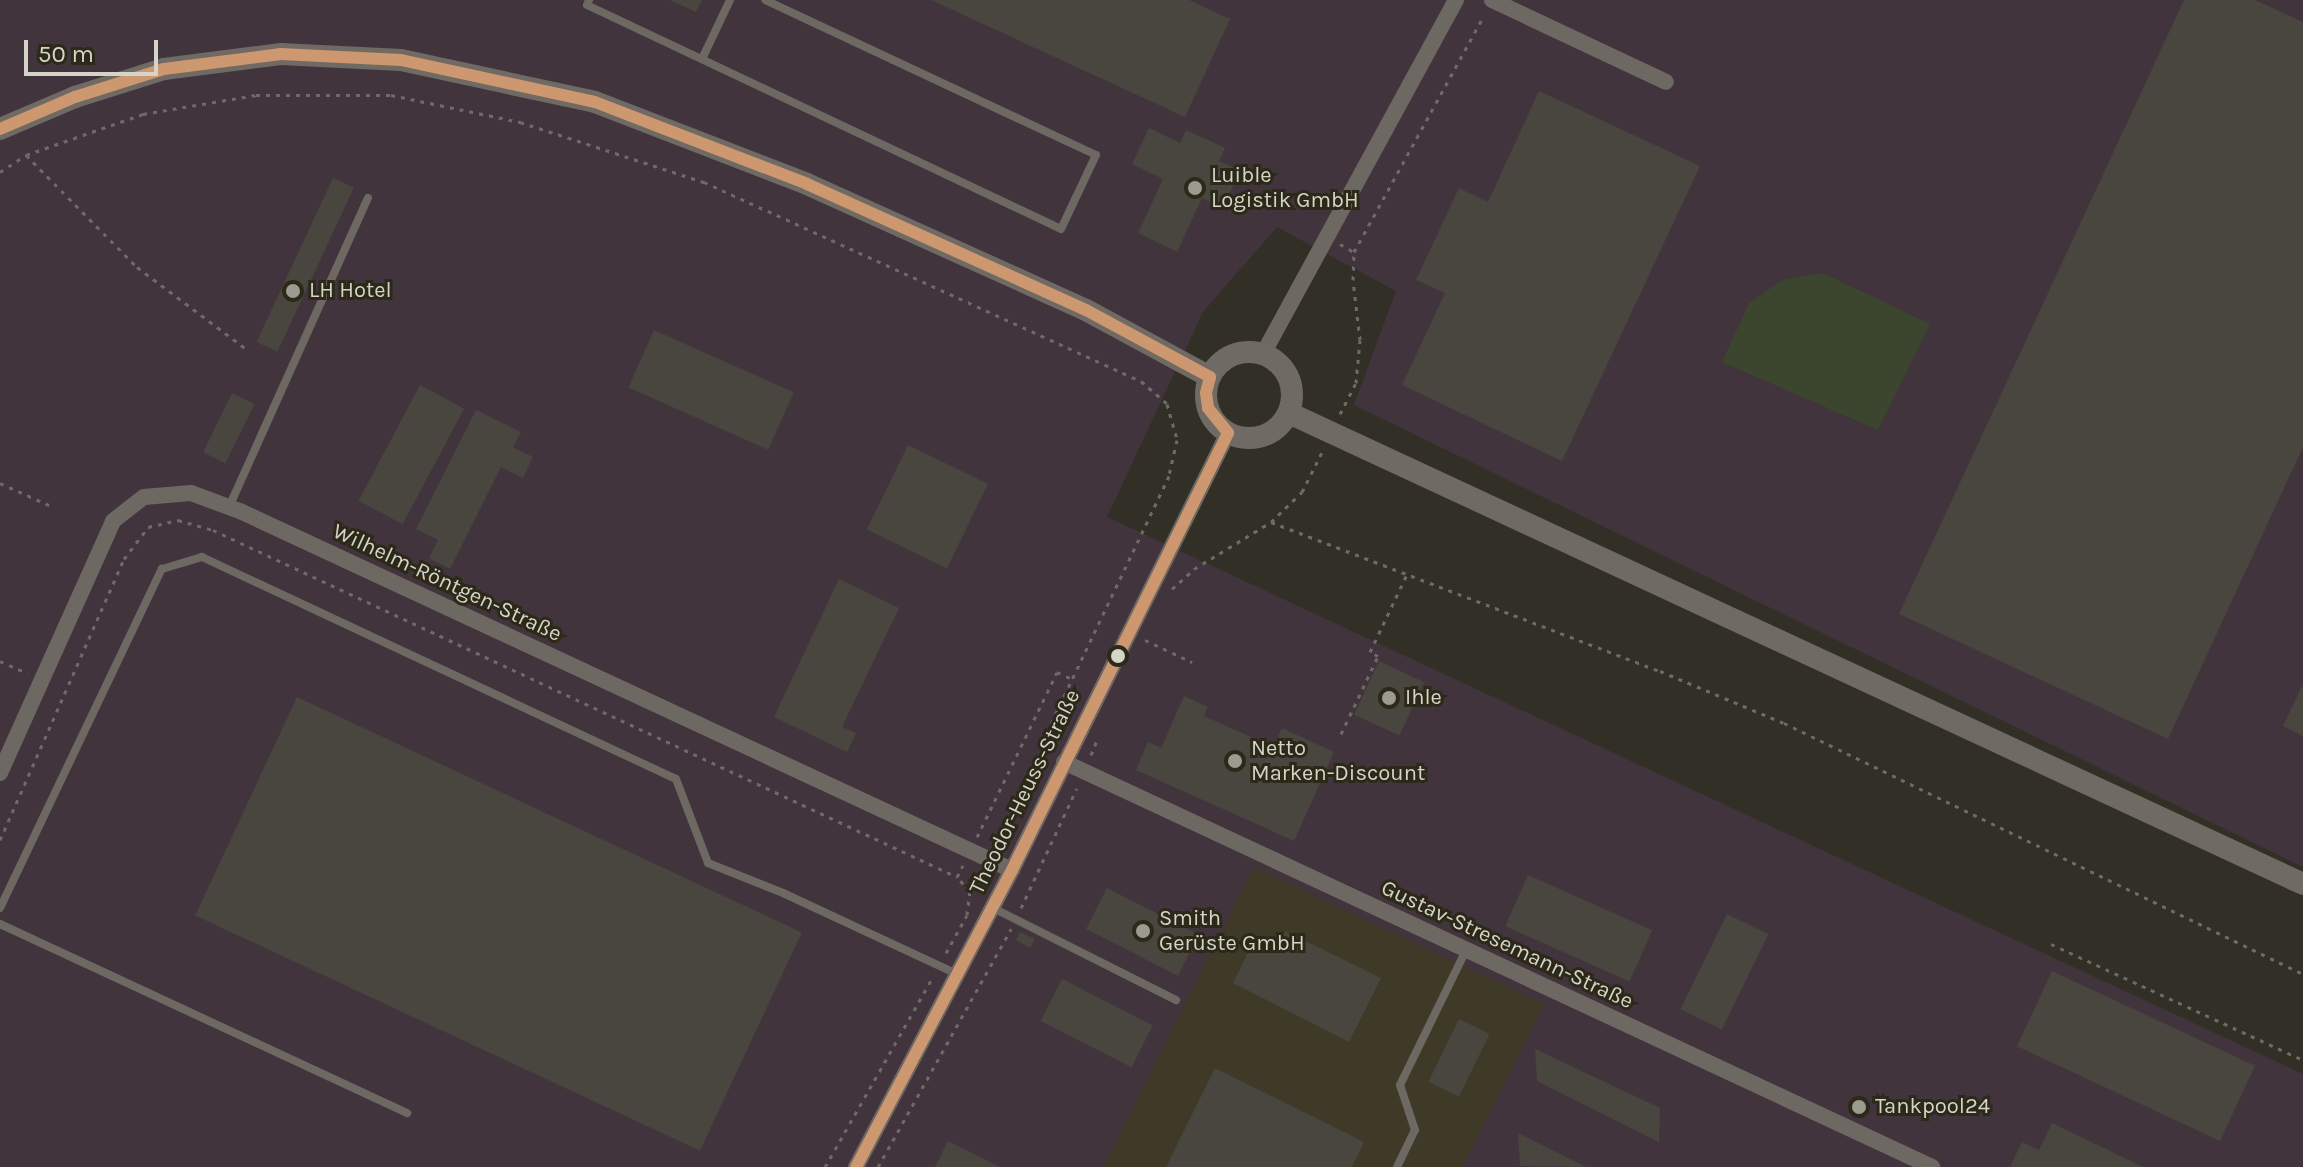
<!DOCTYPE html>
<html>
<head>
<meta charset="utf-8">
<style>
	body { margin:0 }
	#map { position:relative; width:2303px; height:1167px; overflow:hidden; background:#323026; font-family:Karla,sans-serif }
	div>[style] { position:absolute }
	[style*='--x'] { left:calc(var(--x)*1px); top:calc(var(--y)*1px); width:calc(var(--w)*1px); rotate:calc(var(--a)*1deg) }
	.commercial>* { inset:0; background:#42343c }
	.industrial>* { inset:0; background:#3f3928 }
	.green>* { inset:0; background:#3c452e }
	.building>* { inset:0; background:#48463e; transform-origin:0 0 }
	.path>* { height:3px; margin-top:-1.5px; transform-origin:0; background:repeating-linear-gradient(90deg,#6e6b66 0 4px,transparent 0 10px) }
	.service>* { height:8px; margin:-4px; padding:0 4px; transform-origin:4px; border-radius:4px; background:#6e6863 }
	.minor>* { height:16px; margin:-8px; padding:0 8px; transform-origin:8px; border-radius:8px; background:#6e6863 }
	.secondary>* { height:22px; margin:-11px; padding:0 11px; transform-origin:11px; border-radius:11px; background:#6f6a63 }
	.secondary>.ring { margin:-11px; padding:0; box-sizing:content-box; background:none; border:22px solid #6f6a63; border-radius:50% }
	.bus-1>* { height:12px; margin:-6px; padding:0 6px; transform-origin:6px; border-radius:6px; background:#cd976f }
	.dots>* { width:22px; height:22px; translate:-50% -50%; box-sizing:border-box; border:4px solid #2c2918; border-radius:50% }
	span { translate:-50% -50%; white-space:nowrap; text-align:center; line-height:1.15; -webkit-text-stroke:6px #2c2918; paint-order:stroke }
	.poi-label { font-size:22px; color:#d5d4c9 }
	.left { translate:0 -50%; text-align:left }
	.street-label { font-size:22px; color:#d5d4c9 }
	.scale { position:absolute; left:24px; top:40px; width:134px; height:36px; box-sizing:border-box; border:4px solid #d5d4c9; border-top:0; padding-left:10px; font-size:24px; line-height:28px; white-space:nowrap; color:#d5d4c9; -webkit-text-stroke:6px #2c2918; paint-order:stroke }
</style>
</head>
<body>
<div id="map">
	<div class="commercial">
		<div style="clip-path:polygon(0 0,2303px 0,2303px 867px,1354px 405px,1396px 291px,1277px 227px,1203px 312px,1107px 517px,2303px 1074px,2303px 1167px,0 1167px)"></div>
	</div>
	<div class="industrial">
		<div style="clip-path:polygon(1254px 867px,1544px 1004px,1462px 1167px,1104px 1167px)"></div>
	</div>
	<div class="green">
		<div style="clip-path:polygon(1823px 273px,1930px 324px,1878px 430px,1722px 362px,1749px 303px,1782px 280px)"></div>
	</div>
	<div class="building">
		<div style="clip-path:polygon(670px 0,702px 0,696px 12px)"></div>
		<div style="clip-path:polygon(931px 0,1189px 0,1230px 19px,1185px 117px)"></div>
		<div style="clip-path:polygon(2184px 0,2255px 0,2303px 22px,2303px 447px,2168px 739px,1899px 614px)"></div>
		<div style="clip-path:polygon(1539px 91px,1700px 166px,1562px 461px,1402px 385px,1445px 293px,1416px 280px,1459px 188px,1488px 202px)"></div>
		<div style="clip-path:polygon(1149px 128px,1180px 143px,1186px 130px,1225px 148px,1219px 161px,1240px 171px,1223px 208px,1202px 198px,1177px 252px,1138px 233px,1163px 179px,1132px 164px)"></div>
		<div style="left:333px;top:178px;width:23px;height:181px;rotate:25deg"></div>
		<div style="left:654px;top:330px;width:153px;height:63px;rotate:24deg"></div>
		<div style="left:420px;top:385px;width:50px;height:131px;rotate:28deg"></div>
		<div style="left:232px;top:393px;width:25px;height:66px;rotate:26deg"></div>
		<div style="clip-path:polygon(476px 410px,521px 432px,513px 447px,533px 457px,523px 478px,501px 467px,450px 569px,429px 558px,438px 540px,416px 529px)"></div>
		<div style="left:908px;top:445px;width:89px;height:94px;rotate:26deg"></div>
		<div style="clip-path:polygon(839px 579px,899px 608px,842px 727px,856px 733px,847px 752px,774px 717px)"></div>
		<div style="left:1379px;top:661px;width:50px;height:59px;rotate:25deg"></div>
		<div style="clip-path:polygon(2303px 684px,2303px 736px,2283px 726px)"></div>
		<div style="clip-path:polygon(1184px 696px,1208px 707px,1204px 716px,1273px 747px,1282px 728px,1334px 752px,1294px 841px,1136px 770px,1148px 742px,1161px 748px)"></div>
		<div style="left:297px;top:697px;width:557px;height:241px;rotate:25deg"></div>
		<div style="left:1528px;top:875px;width:136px;height:56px;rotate:24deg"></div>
		<div style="left:1107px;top:888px;width:103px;height:46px;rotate:27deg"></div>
		<div style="left:1727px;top:914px;width:46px;height:106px;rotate:26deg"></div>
		<div style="clip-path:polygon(1285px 931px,1381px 978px,1349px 1042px,1233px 983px,1255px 938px,1276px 948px)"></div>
		<div style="clip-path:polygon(1020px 932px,1035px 939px,1030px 948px,1016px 940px)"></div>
		<div style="left:2052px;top:971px;width:224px;height:83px;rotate:25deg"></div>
		<div style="left:1062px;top:979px;width:102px;height:47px;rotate:27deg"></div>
		<div style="left:1459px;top:1019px;width:34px;height:70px;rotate:26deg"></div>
		<div style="clip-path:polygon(1535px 1049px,1660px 1108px,1659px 1142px,1537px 1081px)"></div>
		<div style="clip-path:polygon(1215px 1068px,1364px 1142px,1352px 1167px,1166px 1167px)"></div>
		<div style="clip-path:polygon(2052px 1123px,2143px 1167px,2010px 1167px,2022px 1142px,2039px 1150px)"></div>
		<div style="clip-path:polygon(1518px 1133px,1586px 1167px,1520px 1166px)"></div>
		<div style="clip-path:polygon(948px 1141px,1000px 1167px,935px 1167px)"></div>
	</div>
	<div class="path">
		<div style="--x:26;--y:155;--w:158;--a:45.3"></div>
		<div style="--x:137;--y:267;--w:135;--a:36.9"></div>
		<div style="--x:0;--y:172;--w:31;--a:-33"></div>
		<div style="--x:26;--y:155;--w:124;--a:-19.3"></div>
		<div style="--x:143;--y:114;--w:115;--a:-9.5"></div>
		<div style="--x:256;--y:95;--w:135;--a:0"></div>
		<div style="--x:391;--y:95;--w:132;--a:11.8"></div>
		<div style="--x:520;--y:122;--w:194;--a:18.1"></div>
		<div style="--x:704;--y:182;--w:480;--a:24.5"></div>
		<div style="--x:1141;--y:381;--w:35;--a:41"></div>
		<div style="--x:1167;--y:404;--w:37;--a:74"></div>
		<div style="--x:1177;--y:440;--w:37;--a:103"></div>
		<div style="--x:1169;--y:476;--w:281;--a:115.5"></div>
		<div style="--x:1048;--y:730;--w:21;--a:76"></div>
		<div style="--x:1340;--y:244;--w:16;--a:30"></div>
		<div style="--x:1340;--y:414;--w:35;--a:-63"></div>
		<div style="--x:1356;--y:383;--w:43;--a:-84.7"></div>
		<div style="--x:1360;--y:340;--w:60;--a:-96.7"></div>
		<div style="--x:1353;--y:280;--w:28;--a:-88"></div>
		<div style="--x:1354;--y:252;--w:269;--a:-61.2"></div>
		<div style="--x:0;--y:483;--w:54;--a:24.2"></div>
		<div style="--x:1271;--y:522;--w:43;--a:-44.1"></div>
		<div style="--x:1302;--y:492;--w:45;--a:-63.4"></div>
		<div style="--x:1172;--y:589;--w:30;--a:-42"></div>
		<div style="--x:1194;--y:569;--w:90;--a:-31.4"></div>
		<div style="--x:1271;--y:522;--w:417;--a:21"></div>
		<div style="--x:1660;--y:671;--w:134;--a:22.8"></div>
		<div style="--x:1784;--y:723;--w:577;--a:25.81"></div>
		<div style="--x:1145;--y:640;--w:52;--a:25.1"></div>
		<div style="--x:0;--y:661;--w:30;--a:24"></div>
		<div style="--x:1341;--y:734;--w:86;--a:-64.6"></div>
		<div style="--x:1378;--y:656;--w:9;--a:-153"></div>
		<div style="--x:1370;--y:652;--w:86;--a:-64.6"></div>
		<div style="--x:1091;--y:755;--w:16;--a:-68"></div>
		<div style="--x:977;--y:837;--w:183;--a:-64.1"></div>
		<div style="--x:1057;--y:672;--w:17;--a:25"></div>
		<div style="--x:0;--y:840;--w:307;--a:-66.2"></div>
		<div style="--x:124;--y:559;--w:40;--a:-53"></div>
		<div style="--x:148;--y:527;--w:31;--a:-13"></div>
		<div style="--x:178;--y:520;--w:36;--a:16"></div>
		<div style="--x:213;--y:530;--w:821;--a:25"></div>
		<div style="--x:1021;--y:908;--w:132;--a:-65"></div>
		<div style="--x:2051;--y:944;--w:277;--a:24.7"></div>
		<div style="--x:946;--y:953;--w:43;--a:-61.1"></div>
		<div style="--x:967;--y:915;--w:24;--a:-83"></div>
		<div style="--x:970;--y:891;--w:19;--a:-133"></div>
		<div style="--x:957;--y:877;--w:13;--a:-63"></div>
		<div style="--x:825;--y:1167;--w:219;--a:-60.4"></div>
		<div style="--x:878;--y:1167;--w:273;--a:-60.8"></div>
	</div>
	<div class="service">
		<div style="--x:589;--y:0;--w:5;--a:112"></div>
		<div style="--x:587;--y:5;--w:524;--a:25.29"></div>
		<div style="--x:1061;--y:229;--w:82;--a:-64.7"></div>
		<div style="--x:1096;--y:155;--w:365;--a:-154.9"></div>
		<div style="--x:702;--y:59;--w:65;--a:-64.6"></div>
		<div style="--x:229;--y:507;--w:339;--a:-65.8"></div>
		<div style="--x:0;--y:908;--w:376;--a:-64.5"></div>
		<div style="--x:162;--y:569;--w:42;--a:-16.7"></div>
		<div style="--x:202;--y:557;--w:523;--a:25.1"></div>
		<div style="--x:676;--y:779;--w:90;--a:69.1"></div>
		<div style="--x:708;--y:863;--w:81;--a:21.8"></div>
		<div style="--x:783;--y:893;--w:194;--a:25"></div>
		<div style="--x:993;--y:908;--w:205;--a:26.7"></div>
		<div style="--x:0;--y:924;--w:449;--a:24.9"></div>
		<div style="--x:1397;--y:1167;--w:41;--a:-64.1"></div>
		<div style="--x:1415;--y:1130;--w:47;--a:-108.4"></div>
		<div style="--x:1400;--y:1085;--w:150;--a:-63.9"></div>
	</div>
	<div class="minor">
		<div style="--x:1492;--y:0;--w:192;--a:25.2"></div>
		<div style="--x:1263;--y:354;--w:403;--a:-61.4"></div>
		<div style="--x:1064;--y:762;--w:958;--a:25.01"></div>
		<div style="--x:0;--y:773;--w:276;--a:-65.8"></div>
		<div style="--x:113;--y:521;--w:39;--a:-38"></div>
		<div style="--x:144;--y:497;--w:47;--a:-4.9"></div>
		<div style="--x:191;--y:493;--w:54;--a:20.4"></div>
		<div style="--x:242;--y:512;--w:849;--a:24.94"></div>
		<div style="--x:856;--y:1167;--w:335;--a:-62.3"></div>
		<div style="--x:1012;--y:870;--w:487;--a:-63.7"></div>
	</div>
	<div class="secondary">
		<div style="--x:0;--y:129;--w:82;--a:-23.1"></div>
		<div style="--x:75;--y:97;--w:93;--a:-17.5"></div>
		<div style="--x:164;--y:69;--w:118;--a:-7.3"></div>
		<div style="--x:281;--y:54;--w:120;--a:2.9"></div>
		<div style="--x:401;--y:60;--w:198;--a:12.2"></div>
		<div style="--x:595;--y:102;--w:227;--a:21.1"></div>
		<div style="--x:807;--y:184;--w:306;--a:24.3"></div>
		<div style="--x:1086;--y:310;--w:141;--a:28.4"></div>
		<div class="ring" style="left:1206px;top:352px;width:64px;height:64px"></div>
		<div style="--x:1289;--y:413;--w:1118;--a:24.91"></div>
	</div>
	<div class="bus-1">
		<div style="--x:0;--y:129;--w:82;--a:-23.1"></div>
		<div style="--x:75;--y:97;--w:93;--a:-17.5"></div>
		<div style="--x:164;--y:69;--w:118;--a:-7.3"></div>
		<div style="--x:281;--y:54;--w:120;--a:2.9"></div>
		<div style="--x:401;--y:60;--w:198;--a:12.2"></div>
		<div style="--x:595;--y:102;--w:227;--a:21.1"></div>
		<div style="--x:807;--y:184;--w:306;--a:24.3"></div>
		<div style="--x:1086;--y:310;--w:141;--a:28.4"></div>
		<div style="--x:1210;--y:377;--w:16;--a:104"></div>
		<div style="--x:1206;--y:393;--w:15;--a:82"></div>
		<div style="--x:1208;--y:408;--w:32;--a:51"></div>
		<div style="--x:1228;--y:433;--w:487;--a:116.3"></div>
		<div style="--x:1012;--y:870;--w:335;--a:117.7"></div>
	</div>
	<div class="dots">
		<div style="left:1195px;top:188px;background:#9c9b90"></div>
		<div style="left:293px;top:291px;background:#9c9b90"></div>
		<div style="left:1118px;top:656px;background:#d5d4c9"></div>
		<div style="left:1389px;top:698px;background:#9c9b90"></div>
		<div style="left:1235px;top:761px;background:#9c9b90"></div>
		<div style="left:1143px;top:931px;background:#9c9b90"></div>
		<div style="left:1859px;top:1107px;background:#9c9b90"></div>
	</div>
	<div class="poi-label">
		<span class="left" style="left:1211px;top:188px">Luible<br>Logistik GmbH</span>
		<span class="left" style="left:309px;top:291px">LH Hotel</span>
		<span class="left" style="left:1405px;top:698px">Ihle</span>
		<span class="left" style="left:1251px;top:761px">Netto<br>Marken-Discount</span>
		<span class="left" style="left:1159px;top:931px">Smith<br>Gerüste GmbH</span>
		<span class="left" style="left:1875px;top:1107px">Tankpool24</span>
	</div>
	<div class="street-label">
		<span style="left:447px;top:583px;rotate:25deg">Wilhelm-Röntgen-Straße</span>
		<span style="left:1025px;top:792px;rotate:-64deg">Theodor-Heuss-Straße</span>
		<span style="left:1507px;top:945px;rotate:25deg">Gustav-Stresemann-Straße</span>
	</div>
	<div class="scale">50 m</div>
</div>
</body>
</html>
